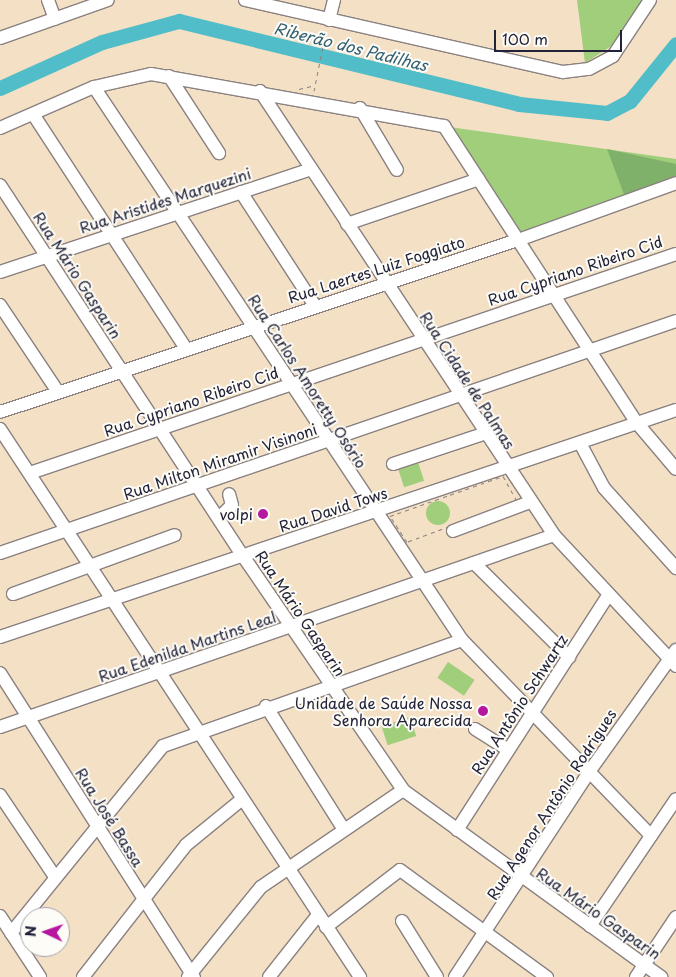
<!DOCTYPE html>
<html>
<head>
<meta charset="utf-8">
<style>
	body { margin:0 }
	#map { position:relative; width:676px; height:977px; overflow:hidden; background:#f3e0c5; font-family:"Playpen Sans",sans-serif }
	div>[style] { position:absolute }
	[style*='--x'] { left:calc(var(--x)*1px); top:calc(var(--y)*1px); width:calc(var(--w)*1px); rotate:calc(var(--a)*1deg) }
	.green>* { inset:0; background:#a0ce7b; transform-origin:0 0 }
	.round { border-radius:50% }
	.forest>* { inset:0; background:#80b16b }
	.river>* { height:15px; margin:-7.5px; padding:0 7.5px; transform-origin:7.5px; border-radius:7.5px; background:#50bdc8 }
	.path>* { height:1px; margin-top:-0.5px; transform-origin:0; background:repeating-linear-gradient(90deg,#8a8180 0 4px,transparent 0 8px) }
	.roads { filter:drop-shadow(1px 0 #8a8180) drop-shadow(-1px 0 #8a8180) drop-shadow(0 1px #8a8180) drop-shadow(0 -1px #8a8180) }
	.minor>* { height:12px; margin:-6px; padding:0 6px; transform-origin:6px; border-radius:6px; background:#fff }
	.dots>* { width:14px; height:14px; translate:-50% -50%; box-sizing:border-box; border:2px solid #fdfcf7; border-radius:50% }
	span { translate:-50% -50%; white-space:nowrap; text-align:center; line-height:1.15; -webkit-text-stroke:4px #fdfcf7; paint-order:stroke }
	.street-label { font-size:15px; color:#22223b }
	.poi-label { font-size:15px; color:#22223b }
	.right { translate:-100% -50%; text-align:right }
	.water-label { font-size:16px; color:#346073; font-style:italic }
	.north { position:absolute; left:20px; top:907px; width:50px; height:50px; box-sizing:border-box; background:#fdfcf7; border:1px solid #a5a5ac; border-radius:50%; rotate:273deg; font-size:14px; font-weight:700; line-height:20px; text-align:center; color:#22223b }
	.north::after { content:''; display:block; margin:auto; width:18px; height:22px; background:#b5179e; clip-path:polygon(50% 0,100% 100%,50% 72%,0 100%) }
	.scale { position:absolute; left:494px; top:30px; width:128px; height:22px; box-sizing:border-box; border:2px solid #22223b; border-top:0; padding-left:6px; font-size:15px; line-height:18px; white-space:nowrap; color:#22223b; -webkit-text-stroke:4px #fdfcf7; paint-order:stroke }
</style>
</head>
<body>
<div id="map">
	<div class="green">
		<div style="clip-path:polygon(577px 0,643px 0,619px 41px,585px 63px)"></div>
		<div style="clip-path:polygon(449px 127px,676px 159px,676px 181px,521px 238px)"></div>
		<div style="left:417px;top:459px;width:23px;height:21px;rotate:72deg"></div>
		<div class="round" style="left:426px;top:501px;width:24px;height:24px"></div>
		<div style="left:448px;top:662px;width:32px;height:19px;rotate:34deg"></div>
		<div style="left:410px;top:717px;width:20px;height:30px;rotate:72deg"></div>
	</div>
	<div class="forest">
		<div style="clip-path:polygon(607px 149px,676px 164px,676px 178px,625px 197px)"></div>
	</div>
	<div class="river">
		<div style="--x:0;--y:88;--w:112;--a:-24.3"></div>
		<div style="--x:102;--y:42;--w:80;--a:-15.3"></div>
		<div style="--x:179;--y:21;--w:350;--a:13.7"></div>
		<div style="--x:519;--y:104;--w:88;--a:5.8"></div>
		<div style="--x:607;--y:113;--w:26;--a:-28"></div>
		<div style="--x:630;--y:101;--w:73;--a:-51.1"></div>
	</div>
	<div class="path">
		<div style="--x:299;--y:89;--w:13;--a:-13"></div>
		<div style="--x:314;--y:91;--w:61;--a:-78.7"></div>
		<div style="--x:503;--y:476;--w:29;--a:61"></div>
		<div style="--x:517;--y:501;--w:117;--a:159.6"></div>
		<div style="--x:407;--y:542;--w:31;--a:-123"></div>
		<div style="--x:390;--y:516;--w:120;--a:-19.5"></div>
	</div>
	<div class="roads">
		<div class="minor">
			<div style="--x:48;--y:0;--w:20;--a:70"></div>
			<div style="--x:245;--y:0;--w:326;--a:12.8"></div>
			<div style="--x:563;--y:72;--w:26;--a:-7"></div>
			<div style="--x:589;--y:69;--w:27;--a:-28"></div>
			<div style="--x:613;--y:56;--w:67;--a:-56.5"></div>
			<div style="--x:329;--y:20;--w:21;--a:-76"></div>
			<div style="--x:0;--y:38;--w:114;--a:-19.4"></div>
			<div style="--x:169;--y:76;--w:92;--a:57"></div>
			<div style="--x:94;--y:87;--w:664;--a:56.36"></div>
			<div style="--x:462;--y:640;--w:272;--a:46"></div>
			<div style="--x:260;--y:91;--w:533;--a:56.49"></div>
			<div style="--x:554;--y:535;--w:179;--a:47"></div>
			<div style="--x:360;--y:108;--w:72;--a:59.2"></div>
			<div style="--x:33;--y:114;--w:280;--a:56.9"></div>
			<div style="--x:0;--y:128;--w:103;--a:-23.6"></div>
			<div style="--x:94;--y:87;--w:58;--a:-12.8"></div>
			<div style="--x:151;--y:74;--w:298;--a:10.1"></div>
			<div style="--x:444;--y:126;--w:354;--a:57"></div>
			<div style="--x:637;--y:423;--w:60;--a:49.7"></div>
			<div style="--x:0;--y:185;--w:443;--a:56.8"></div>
			<div style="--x:243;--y:556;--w:283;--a:55.6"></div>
			<div style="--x:403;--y:790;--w:319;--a:35.9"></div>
			<div style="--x:241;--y:192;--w:136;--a:57"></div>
			<div style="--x:347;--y:224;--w:139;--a:-18.8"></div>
			<div style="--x:0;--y:272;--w:328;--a:-18.3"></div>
			<div style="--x:0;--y:305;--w:105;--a:56.3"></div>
			<div style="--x:0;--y:412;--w:546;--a:-18.37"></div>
			<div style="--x:518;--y:240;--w:168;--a:-19.8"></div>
			<div style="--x:0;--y:429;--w:656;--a:56.7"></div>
			<div style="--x:580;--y:443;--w:51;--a:61.9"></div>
			<div style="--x:604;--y:488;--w:108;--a:48"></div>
			<div style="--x:393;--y:464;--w:95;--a:-18.4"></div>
			<div style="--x:30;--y:473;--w:682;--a:-18.73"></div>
			<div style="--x:219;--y:518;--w:18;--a:-45"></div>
			<div style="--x:232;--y:505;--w:11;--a:-105"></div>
			<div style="--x:453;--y:531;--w:82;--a:-20.6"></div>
			<div style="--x:0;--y:553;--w:715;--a:-18.94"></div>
			<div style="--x:474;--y:563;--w:134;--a:44.7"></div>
			<div style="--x:13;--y:594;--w:172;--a:-20"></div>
			<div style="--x:0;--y:637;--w:713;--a:-18.56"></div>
			<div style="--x:0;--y:673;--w:361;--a:57.5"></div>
			<div style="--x:266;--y:706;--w:146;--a:57.8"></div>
			<div style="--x:0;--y:727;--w:586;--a:-19.11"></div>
			<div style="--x:475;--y:729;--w:39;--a:32"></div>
			<div style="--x:0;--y:795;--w:99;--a:56.1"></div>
			<div style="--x:457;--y:830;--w:278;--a:-57.2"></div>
			<div style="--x:0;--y:916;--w:73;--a:56.7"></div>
			<div style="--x:402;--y:921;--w:66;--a:58"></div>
			<div style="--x:590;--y:926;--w:153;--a:-55.9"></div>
			<div style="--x:326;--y:927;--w:93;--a:-37.6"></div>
			<div style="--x:400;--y:870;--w:182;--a:36.1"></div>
			<div style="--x:11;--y:933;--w:241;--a:-50.9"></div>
			<div style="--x:163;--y:746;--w:317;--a:-19.5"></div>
			<div style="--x:83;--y:977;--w:167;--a:-52"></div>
			<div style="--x:186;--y:845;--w:71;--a:-39.3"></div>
			<div style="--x:188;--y:977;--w:116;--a:-51"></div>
			<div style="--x:261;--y:887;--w:172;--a:-34.3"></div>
			<div style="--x:269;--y:977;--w:79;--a:-51.7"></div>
			<div style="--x:455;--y:977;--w:245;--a:-56.8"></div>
			<div style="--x:589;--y:772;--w:150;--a:-54.5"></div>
			<div style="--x:636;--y:977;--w:72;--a:-56.3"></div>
		</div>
	</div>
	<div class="dots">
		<div style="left:263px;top:514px;background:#b5179e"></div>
		<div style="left:483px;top:711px;background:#b5179e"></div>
	</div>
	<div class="street-label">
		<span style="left:165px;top:200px;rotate:-18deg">Rua Aristides Marquezini</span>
		<span style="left:376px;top:269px;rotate:-18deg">Rua Laertes Luiz Foggiato</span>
		<span style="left:575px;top:270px;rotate:-19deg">Rua Cypriano Ribeiro Cid</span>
		<span style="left:78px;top:275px;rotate:57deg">Rua Mário Gasparin</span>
		<span style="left:468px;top:380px;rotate:57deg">Rua Cidade de Palmas</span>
		<span style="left:308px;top:381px;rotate:57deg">Rua Carlos Amoretty Osório</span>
		<span style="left:191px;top:401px;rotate:-19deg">Rua Cypriano Ribeiro Cid</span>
		<span style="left:220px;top:461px;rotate:-19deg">Rua Milton Miramir Visinoni</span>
		<span style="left:333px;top:509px;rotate:-18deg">Rua David Tows</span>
		<span style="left:301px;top:613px;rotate:56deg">Rua Mário Gasparin</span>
		<span style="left:187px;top:646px;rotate:-19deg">Rua Edenilda Martins Leal</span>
		<span style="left:519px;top:704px;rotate:-57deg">Rua Antônio Schwartz</span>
		<span style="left:551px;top:804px;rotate:-57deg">Rua Agenor Antônio Rodrigues</span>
		<span style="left:110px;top:817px;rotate:58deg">Rua José Bassa</span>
		<span style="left:599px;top:913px;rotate:35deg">Rua Mário Gasparin</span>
	</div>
	<div class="poi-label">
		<span class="right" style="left:253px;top:514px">volpi</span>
		<span class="right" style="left:472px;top:711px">Unidade de Saúde Nossa<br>Senhora Aparecida</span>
	</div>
	<div class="water-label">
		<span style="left:351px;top:46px;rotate:14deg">Riberão dos Padilhas</span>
	</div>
	<div class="north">N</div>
	<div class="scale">100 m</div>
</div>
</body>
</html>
